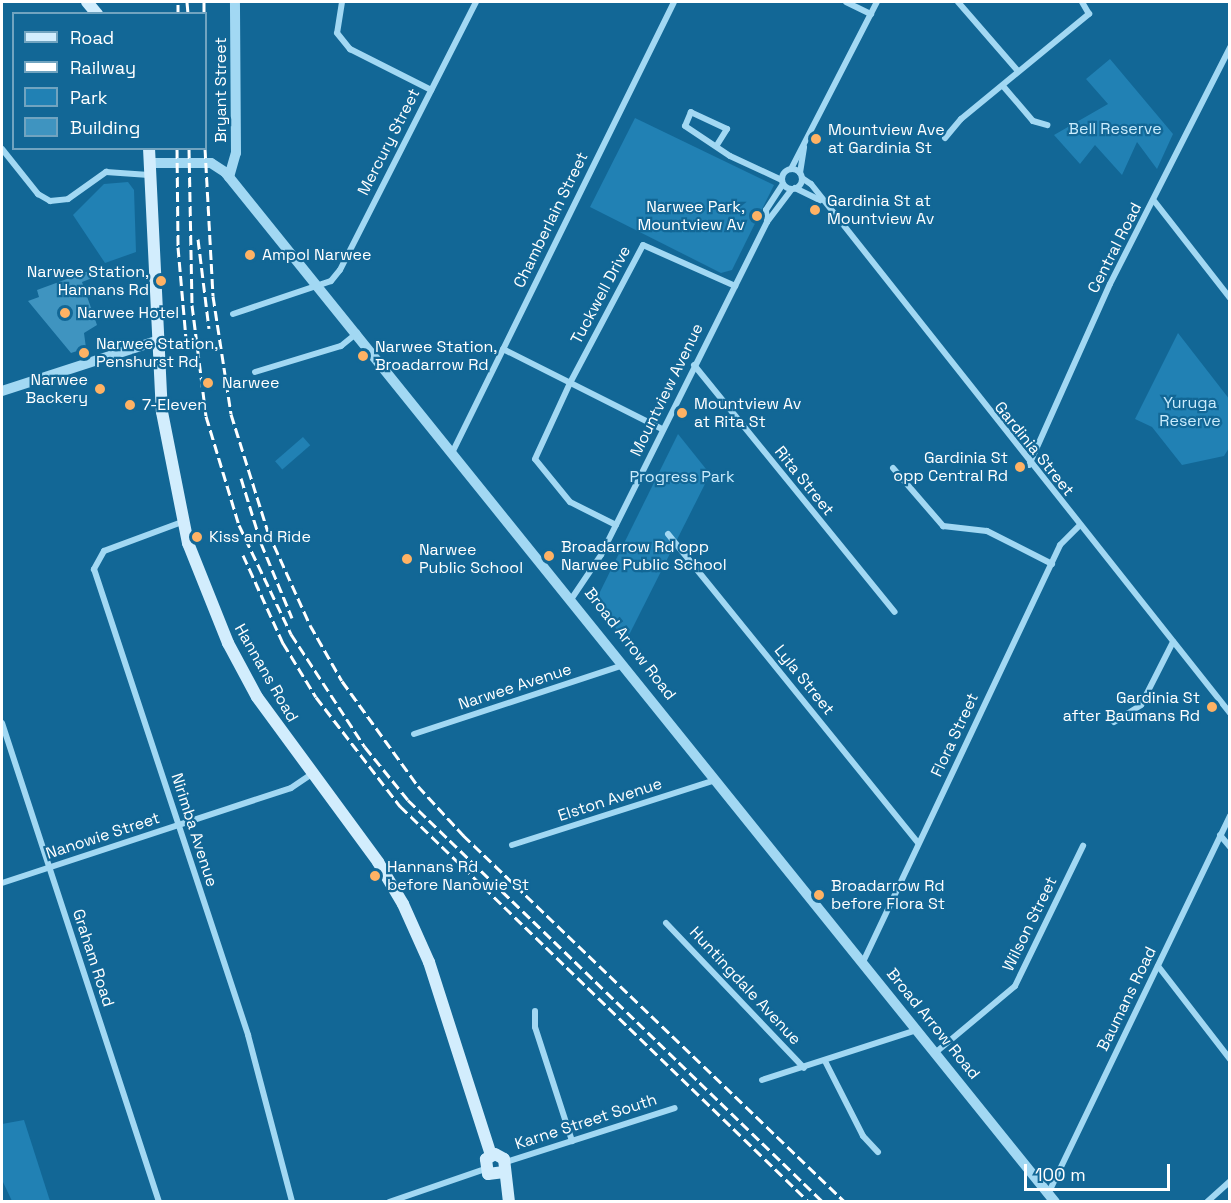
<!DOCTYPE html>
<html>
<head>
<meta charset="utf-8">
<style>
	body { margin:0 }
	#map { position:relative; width:1231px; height:1203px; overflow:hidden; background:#126796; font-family:"Space Grotesk",sans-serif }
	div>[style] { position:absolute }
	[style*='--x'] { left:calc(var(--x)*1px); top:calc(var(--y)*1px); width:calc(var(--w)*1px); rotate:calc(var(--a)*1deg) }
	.green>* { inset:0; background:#2181b4; transform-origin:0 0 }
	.building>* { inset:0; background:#3f94c0 }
	.minor>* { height:6px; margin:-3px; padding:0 3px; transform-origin:3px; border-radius:3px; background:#a2d8f3 }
	.minor>.ring { margin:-3px; padding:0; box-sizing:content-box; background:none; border:6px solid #a2d8f3; border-radius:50% }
	.tertiary>* { height:10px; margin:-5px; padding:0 5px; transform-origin:5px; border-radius:5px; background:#a2d8f3 }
	.secondary>* { height:12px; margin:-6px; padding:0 6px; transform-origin:6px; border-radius:6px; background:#d2edfd }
	.rail>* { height:3px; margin-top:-1.5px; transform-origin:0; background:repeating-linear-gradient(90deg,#fff 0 10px,transparent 0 14.5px) }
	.dots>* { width:16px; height:16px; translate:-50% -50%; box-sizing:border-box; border:3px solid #126796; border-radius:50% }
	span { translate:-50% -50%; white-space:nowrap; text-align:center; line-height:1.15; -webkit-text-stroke:4.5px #126796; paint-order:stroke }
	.street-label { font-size:16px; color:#fff }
	.park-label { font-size:16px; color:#caecfd }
	.poi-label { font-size:16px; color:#fff }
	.left { translate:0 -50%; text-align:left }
	.right { translate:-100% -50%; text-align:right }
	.frame { position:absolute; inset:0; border:3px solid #fff; pointer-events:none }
	.legend { position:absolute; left:12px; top:12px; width:195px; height:138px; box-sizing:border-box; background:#126796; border:2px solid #71a4c0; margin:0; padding:8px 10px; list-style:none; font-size:18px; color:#fff }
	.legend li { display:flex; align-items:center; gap:12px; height:30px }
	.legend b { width:30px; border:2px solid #71a4c0 }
	.scale { position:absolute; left:1024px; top:1164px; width:146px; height:27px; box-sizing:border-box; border:3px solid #fff; border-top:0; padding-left:8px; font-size:18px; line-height:21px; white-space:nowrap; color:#fff; -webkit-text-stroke:4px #126796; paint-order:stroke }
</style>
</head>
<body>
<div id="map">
	<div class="green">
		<div style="clip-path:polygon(1110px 59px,1173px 134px,1157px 169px,1137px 142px,1122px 175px,1095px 145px,1080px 164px,1054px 135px,1108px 104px,1086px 79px)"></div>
		<div style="clip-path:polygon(635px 118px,774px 185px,732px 270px,721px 273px,590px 207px)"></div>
		<div style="clip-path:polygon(128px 182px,134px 190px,136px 252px,105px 263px,73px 215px,104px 184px)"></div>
		<div style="clip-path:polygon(1178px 333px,1230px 400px,1229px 448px,1224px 456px,1182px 465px,1152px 427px,1135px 419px)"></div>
		<div style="clip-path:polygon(678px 434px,710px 474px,626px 641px,595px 602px)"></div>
		<div style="left:303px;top:437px;width:11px;height:37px;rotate:49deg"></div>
		<div style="clip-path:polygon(24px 1120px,50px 1201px,12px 1201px,2px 1180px,2px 1124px)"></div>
	</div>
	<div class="building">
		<div style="clip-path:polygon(97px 268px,100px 275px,82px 282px,97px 325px,84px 333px,86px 348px,71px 353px,28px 301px,39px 297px,37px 290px)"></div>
	</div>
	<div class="minor">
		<div style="--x:342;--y:2;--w:31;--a:99"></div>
		<div style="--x:337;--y:33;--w:21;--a:51"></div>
		<div style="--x:350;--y:49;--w:91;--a:26.8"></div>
		<div style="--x:846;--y:2;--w:28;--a:26"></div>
		<div style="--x:958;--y:2;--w:91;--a:49"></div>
		<div style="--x:1003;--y:86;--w:46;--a:49.4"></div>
		<div style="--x:1033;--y:121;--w:15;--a:16"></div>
		<div style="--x:945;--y:138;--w:25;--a:-50"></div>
		<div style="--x:961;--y:119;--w:166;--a:-39.4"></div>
		<div style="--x:1089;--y:14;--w:14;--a:-120"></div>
		<div style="--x:717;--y:145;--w:19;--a:-58"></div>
		<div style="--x:727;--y:129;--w:40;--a:-155"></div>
		<div style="--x:691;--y:112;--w:15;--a:113"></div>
		<div style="--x:685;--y:126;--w:54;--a:33.7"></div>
		<div style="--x:730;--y:156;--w:57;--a:24.8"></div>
		<div style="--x:2;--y:149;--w:58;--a:51.3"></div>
		<div style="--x:38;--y:194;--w:14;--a:30"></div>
		<div style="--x:50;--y:201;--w:18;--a:-6"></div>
		<div style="--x:68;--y:199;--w:47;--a:-35.4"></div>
		<div style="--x:106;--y:172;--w:43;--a:4"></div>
		<div style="--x:791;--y:169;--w:188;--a:-62.8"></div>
		<div class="ring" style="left:782px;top:169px;width:14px;height:14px"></div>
		<div style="--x:800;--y:173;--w:26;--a:-81"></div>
		<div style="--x:802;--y:178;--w:11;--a:34"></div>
		<div style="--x:811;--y:184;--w:675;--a:51.62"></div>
		<div style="--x:795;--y:188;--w:28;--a:26"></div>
		<div style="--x:1155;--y:202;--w:122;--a:52"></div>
		<div style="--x:767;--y:222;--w:12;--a:-95"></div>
		<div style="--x:766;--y:210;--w:31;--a:-57"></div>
		<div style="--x:233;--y:314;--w:103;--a:-18.6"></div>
		<div style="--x:331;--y:281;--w:14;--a:-51"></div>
		<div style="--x:340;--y:270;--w:301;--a:-63.1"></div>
		<div style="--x:503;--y:349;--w:178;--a:26.7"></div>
		<div style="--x:694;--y:365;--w:318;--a:50.9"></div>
		<div style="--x:255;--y:372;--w:90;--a:-16.8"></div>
		<div style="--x:341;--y:346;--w:21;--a:-39"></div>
		<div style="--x:453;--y:451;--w:500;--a:-63.79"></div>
		<div style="--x:1029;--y:465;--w:198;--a:-65.9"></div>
		<div style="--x:1110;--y:284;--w:266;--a:-63.1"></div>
		<div style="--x:893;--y:468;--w:77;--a:49.2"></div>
		<div style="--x:943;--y:526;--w:44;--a:6.5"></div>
		<div style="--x:987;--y:531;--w:73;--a:26.9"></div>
		<div style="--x:182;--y:522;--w:83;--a:159.6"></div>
		<div style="--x:104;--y:551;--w:21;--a:119"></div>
		<div style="--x:94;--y:569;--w:491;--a:71.7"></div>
		<div style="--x:248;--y:1035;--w:173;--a:75.2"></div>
		<div style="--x:616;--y:525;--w:51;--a:-153.4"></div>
		<div style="--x:570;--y:502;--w:55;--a:-129.1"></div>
		<div style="--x:535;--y:459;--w:84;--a:-65.3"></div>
		<div style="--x:570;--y:383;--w:156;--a:-62.1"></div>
		<div style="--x:643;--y:245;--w:101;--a:24"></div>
		<div style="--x:668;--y:534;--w:397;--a:51"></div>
		<div style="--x:572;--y:598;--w:52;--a:-56"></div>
		<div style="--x:601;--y:555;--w:372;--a:-63.5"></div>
		<div style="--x:767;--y:222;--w:41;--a:-52.9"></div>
		<div style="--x:1114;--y:722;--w:32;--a:-32"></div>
		<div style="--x:1141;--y:705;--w:71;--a:-63.1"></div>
		<div style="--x:2;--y:723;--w:504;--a:71.85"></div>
		<div style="--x:414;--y:734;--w:221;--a:-18.2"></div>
		<div style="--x:1220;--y:835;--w:16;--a:50"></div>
		<div style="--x:512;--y:845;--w:214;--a:-17.7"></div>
		<div style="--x:2;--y:883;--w:304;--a:-18.2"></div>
		<div style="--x:291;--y:788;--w:25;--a:-34"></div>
		<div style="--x:666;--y:923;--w:200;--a:46.4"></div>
		<div style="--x:863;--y:962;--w:461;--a:-64.7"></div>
		<div style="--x:1060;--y:545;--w:27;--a:-45"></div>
		<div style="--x:1158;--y:966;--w:118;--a:52.3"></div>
		<div style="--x:535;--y:1011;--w:16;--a:90"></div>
		<div style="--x:535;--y:1027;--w:120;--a:72"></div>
		<div style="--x:935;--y:1053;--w:104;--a:-39.9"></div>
		<div style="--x:1015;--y:986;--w:156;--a:-64.1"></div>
		<div style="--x:825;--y:1061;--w:84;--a:63.1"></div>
		<div style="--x:863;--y:1136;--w:22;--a:47"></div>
		<div style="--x:762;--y:1080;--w:163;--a:-17.9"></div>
		<div style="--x:506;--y:1162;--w:177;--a:-17.7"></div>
		<div style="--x:1048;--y:1194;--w:420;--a:-64.3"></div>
		<div style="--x:389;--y:1202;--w:102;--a:-19"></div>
		<div style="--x:1207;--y:1202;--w:31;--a:-42"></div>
	</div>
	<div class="tertiary">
		<div style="--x:149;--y:163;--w:62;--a:0"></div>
		<div style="--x:211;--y:163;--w:17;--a:33"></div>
		<div style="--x:225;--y:172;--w:1323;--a:51.14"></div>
		<div style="--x:229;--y:177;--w:25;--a:-74"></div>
		<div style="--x:236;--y:153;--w:151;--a:-90.4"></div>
		<div style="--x:2;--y:391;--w:162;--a:-18"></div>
	</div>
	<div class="secondary">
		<div style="--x:87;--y:2;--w:16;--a:50"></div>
		<div style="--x:149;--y:148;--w:264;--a:87.2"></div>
		<div style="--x:162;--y:412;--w:134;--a:78.8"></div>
		<div style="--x:188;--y:543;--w:108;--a:68.2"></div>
		<div style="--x:228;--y:643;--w:61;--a:61.8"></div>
		<div style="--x:257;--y:697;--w:205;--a:53.7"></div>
		<div style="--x:378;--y:862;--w:49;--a:59.2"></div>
		<div style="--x:403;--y:904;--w:64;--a:65.9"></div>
		<div style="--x:429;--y:962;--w:203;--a:72.2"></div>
		<div style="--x:504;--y:1172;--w:16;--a:173"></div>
		<div style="--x:488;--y:1174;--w:15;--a:-98"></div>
		<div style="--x:486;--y:1159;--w:10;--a:-29"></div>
		<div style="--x:495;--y:1154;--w:10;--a:29"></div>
		<div style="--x:504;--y:1159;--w:43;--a:83.4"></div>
	</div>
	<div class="rail">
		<div style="--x:187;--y:2;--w:12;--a:85"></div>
		<div style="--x:204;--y:2;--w:12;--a:90"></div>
		<div style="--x:178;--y:14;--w:12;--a:-90"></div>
		<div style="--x:177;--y:148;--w:99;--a:89.4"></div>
		<div style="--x:178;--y:247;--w:103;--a:85"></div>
		<div style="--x:189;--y:148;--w:157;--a:88.9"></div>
		<div style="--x:192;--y:305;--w:112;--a:82.8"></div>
		<div style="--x:206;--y:416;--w:114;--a:73.2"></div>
		<div style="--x:239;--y:525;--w:121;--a:64.5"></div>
		<div style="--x:291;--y:634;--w:135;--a:56.8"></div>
		<div style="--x:365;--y:747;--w:68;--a:50.9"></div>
		<div style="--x:408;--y:800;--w:578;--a:44.09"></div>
		<div style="--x:205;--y:148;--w:148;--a:86.9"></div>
		<div style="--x:213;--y:296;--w:119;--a:81.3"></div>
		<div style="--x:231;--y:414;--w:124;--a:72.6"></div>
		<div style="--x:268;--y:532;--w:102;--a:65.7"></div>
		<div style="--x:310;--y:625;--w:64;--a:60.3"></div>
		<div style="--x:342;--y:681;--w:130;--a:54.1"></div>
		<div style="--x:418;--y:786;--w:67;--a:47.4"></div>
		<div style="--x:463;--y:835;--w:530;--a:43.85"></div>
		<div style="--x:198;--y:239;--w:90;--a:83"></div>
		<div style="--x:241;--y:478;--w:68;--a:72.9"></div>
		<div style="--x:261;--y:543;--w:81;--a:67.5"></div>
		<div style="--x:243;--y:555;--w:97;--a:65.6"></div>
		<div style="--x:283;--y:643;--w:63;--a:58.6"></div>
		<div style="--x:316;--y:697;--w:138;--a:52.4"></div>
		<div style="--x:400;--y:806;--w:569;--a:44.07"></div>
	</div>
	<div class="dots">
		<div style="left:816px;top:139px;background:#ffb264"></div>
		<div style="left:815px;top:210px;background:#ffb264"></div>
		<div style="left:757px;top:216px;background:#ffb264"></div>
		<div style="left:250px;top:255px;background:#ffb264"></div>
		<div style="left:161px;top:281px;background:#ffb264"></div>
		<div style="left:65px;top:313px;background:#ffb264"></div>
		<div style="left:84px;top:353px;background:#ffb264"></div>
		<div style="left:363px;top:356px;background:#ffb264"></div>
		<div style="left:208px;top:383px;background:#ffb264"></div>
		<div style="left:100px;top:389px;background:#ffb264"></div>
		<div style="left:130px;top:405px;background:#ffb264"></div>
		<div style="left:682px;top:413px;background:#ffb264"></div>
		<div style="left:1020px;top:467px;background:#ffb264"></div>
		<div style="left:197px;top:537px;background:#ffb264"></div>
		<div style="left:549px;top:556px;background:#ffb264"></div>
		<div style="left:407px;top:559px;background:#ffb264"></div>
		<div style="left:1212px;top:707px;background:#ffb264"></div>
		<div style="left:375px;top:876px;background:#ffb264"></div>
		<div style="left:819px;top:895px;background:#ffb264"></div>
	</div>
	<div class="street-label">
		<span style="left:221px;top:90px;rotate:-90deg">Bryant Street</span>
		<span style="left:389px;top:142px;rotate:-63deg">Mercury Street</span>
		<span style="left:551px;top:220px;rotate:-64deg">Chamberlain Street</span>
		<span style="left:1115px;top:248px;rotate:-63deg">Central Road</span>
		<span style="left:601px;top:295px;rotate:-62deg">Tuckwell Drive</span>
		<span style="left:667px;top:390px;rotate:-64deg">Mountview Avenue</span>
		<span style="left:1034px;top:449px;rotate:51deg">Gardinia Street</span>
		<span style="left:804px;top:481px;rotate:51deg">Rita Street</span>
		<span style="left:630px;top:644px;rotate:52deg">Broad Arrow Road</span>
		<span style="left:266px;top:673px;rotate:60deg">Hannans Road</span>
		<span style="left:804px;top:680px;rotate:51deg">Lyla Street</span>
		<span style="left:515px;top:687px;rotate:-18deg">Narwee Avenue</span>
		<span style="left:955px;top:735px;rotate:-65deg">Flora Street</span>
		<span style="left:610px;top:800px;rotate:-18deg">Elston Avenue</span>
		<span style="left:194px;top:830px;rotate:72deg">Nirimba Avenue</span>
		<span style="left:103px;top:836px;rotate:-18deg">Nanowie Street</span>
		<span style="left:1030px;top:924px;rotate:-64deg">Wilson Street</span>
		<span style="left:93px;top:958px;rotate:72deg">Graham Road</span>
		<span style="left:745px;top:986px;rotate:47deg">Huntingdale Avenue</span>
		<span style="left:1127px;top:999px;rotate:-64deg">Baumans Road</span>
		<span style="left:933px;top:1024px;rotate:51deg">Broad Arrow Road</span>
		<span style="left:586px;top:1122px;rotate:-18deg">Karne Street South</span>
	</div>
	<div class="park-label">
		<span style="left:1115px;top:129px">Bell Reserve</span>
		<span style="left:1190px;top:412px">Yuruga<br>Reserve</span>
		<span style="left:682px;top:477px">Progress Park</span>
	</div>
	<div class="poi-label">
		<span class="left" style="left:828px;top:139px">Mountview Ave<br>at Gardinia St</span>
		<span class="left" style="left:827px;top:210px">Gardinia St at<br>Mountview Av</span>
		<span class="right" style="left:745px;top:216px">Narwee Park,<br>Mountview Av</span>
		<span class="left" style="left:262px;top:255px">Ampol Narwee</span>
		<span class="right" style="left:149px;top:281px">Narwee Station,<br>Hannans Rd</span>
		<span class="left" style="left:77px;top:313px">Narwee Hotel</span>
		<span class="left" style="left:96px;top:353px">Narwee Station,<br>Penshurst Rd</span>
		<span class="left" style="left:375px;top:356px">Narwee Station,<br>Broadarrow Rd</span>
		<span class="right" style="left:88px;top:389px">Narwee<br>Backery</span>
		<span class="left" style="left:222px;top:383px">Narwee</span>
		<span class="left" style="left:694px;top:413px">Mountview Av<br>at Rita St</span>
		<span class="left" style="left:142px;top:405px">7-Eleven</span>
		<span class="right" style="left:1008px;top:467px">Gardinia St<br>opp Central Rd</span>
		<span class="left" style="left:209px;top:537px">Kiss and Ride</span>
		<span class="left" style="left:561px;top:556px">Broadarrow Rd opp<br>Narwee Public School</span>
		<span class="left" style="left:419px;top:559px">Narwee<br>Public School</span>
		<span class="right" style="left:1200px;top:707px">Gardinia St<br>after Baumans Rd</span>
		<span class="left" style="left:387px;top:876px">Hannans Rd<br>before Nanowie St</span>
		<span class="left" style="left:831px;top:895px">Broadarrow Rd<br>before Flora St</span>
	</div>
	<div class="frame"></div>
	<ul class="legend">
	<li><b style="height:8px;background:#d2edfd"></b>Road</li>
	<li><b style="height:8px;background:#fff"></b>Railway</li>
	<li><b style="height:16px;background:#2181b4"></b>Park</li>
	<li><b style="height:16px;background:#3f94c0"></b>Building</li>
	</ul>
	<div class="scale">100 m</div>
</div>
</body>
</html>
